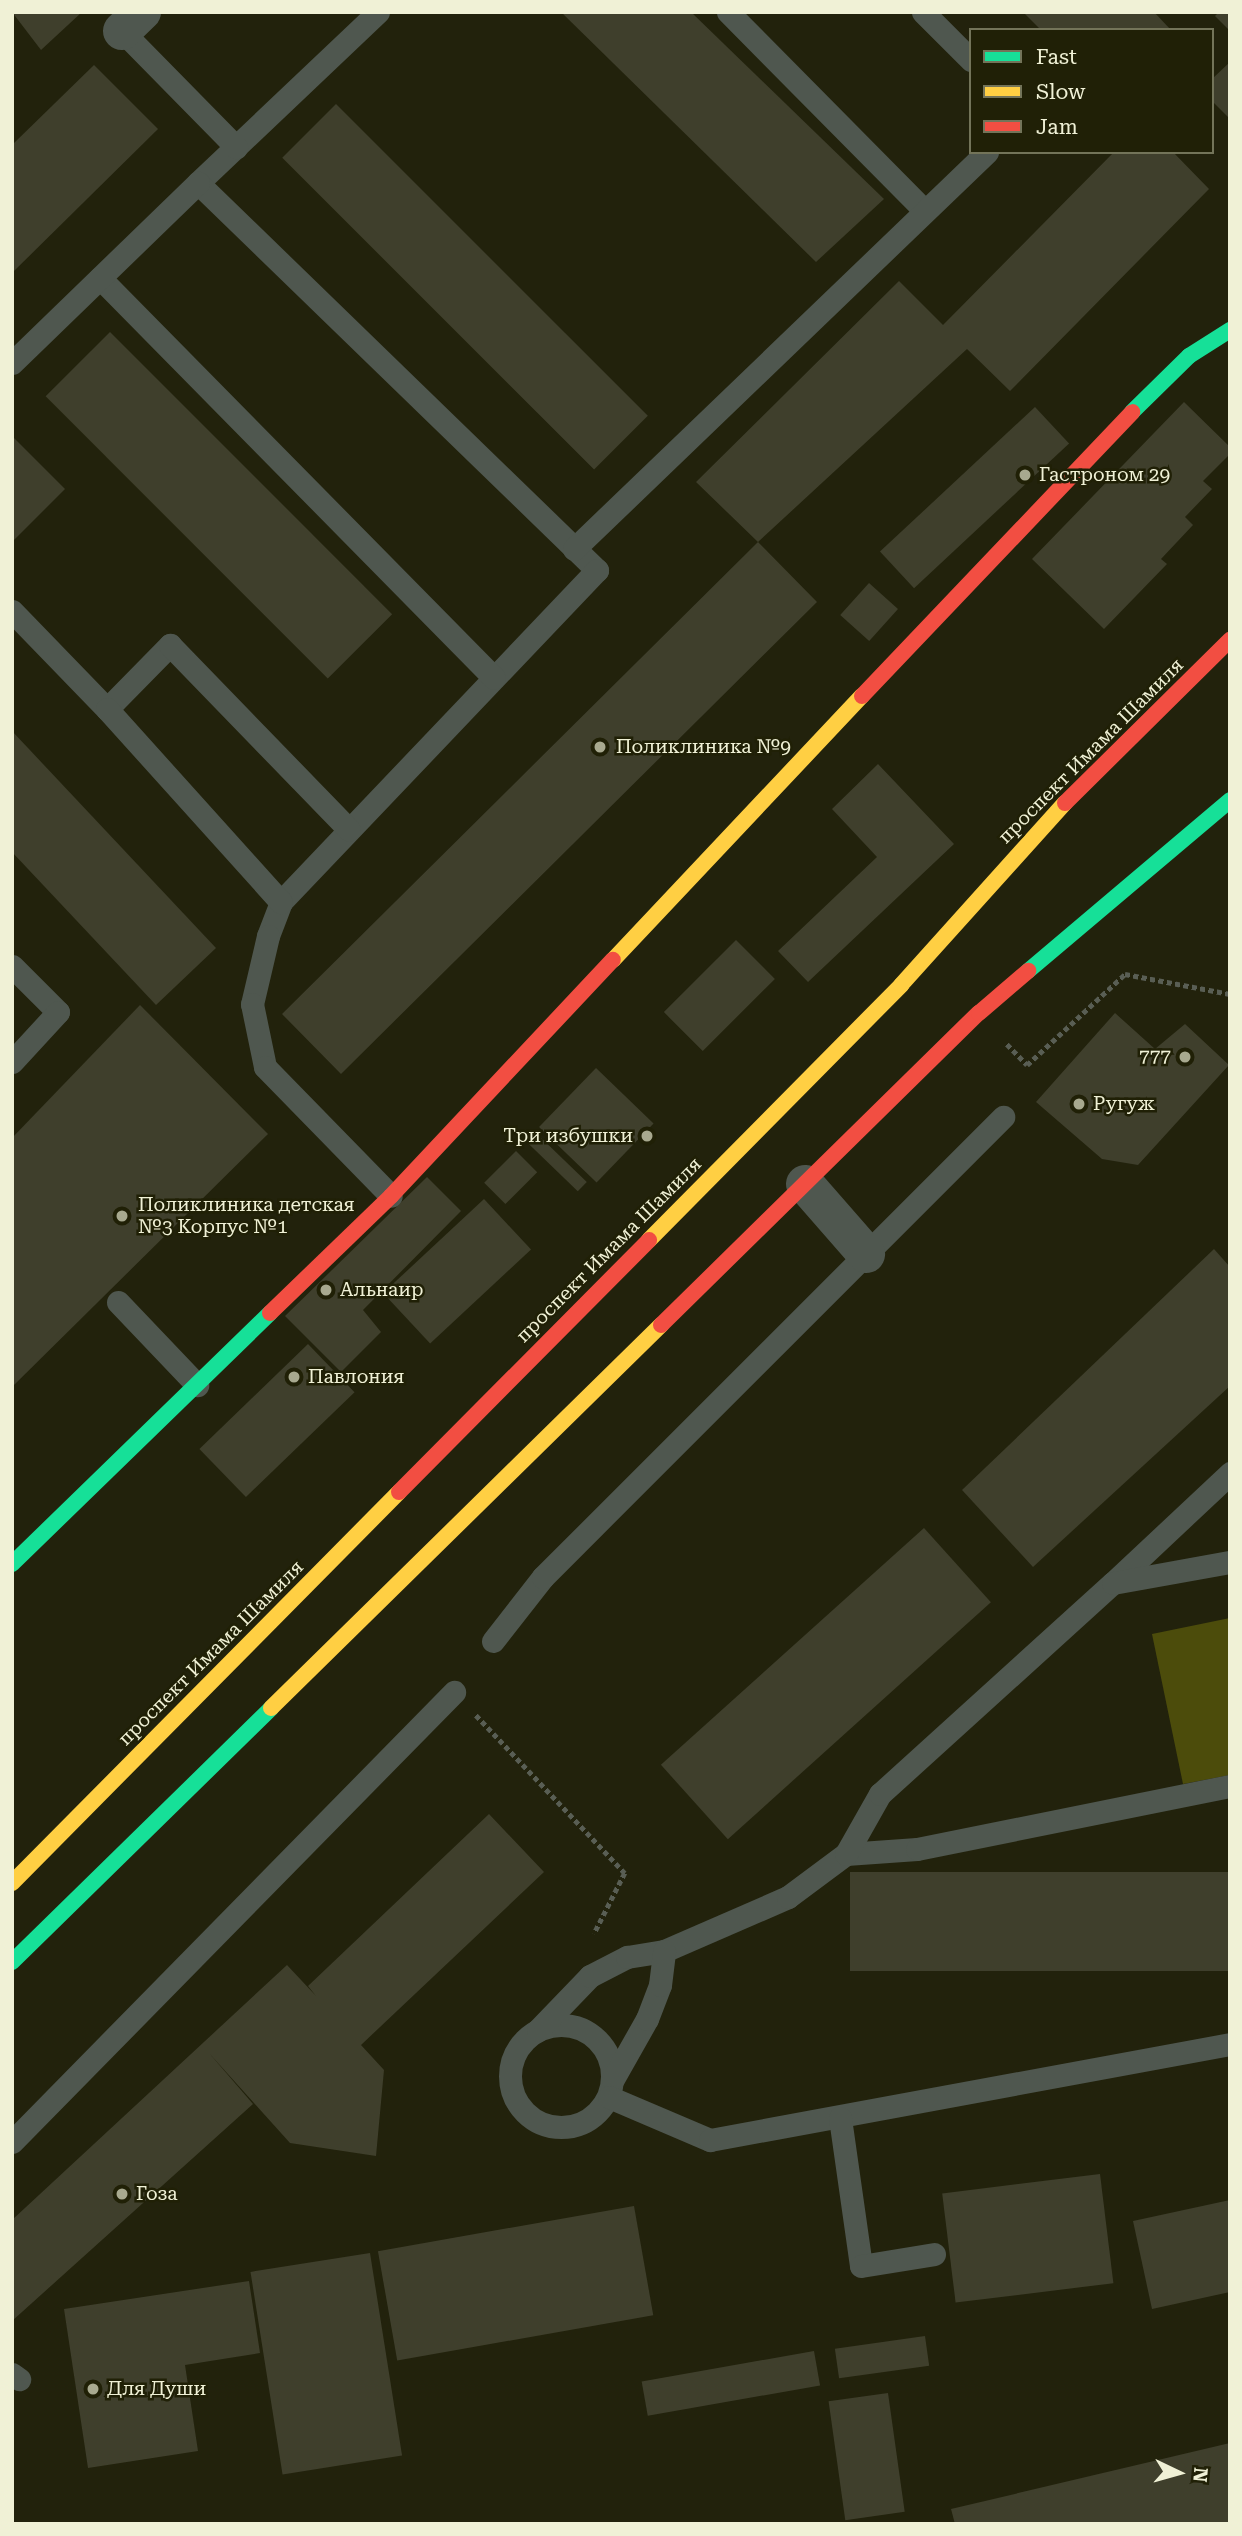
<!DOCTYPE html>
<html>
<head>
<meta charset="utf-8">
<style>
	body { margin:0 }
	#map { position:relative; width:1242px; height:2536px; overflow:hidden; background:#22220c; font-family:"Roboto Serif",serif }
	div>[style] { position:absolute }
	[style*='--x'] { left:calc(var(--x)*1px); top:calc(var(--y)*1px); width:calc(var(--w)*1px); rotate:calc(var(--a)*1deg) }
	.green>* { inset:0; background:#4c4c0b }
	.building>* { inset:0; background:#3f3f2c; transform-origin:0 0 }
	.path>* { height:4.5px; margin-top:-2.25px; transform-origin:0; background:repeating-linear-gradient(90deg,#595e54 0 5px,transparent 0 8.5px) }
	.lane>* { height:23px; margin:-11.5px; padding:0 11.5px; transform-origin:11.5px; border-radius:11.5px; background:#4f574f }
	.lane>.ring { margin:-11.5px; padding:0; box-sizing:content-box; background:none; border:23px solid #4f574f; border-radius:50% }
	.street>* { height:38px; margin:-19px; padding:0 19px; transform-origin:19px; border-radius:19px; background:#4f574f }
	.fast>* { height:16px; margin:-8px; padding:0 8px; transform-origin:8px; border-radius:8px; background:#16e098 }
	.slow>* { height:16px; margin:-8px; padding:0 8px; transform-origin:8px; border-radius:8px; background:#ffcf43 }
	.jam>* { height:16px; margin:-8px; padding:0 8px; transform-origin:8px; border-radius:8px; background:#f24e42 }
	.dots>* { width:19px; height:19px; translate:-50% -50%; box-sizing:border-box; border:4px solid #202006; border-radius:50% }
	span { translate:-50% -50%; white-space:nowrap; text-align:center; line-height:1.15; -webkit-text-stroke:5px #202006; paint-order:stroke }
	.poi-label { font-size:19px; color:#f0f1d6 }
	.left { translate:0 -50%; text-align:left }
	.right { translate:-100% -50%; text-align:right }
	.street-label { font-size:19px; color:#f0f1d6 }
	.frame { position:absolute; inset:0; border:14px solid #f0f1d6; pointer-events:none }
	.legend { position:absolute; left:969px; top:28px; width:245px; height:126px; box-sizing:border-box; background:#202006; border:2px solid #737459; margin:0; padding:9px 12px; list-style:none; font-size:21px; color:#f0f1d6 }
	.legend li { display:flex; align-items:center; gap:14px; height:35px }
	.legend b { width:35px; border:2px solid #737459 }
	.north { position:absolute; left:1144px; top:2438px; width:70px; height:70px; -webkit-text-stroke:5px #202006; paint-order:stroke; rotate:95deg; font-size:19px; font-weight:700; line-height:28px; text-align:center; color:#f0f1d6 }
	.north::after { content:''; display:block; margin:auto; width:24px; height:32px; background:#f0f1d6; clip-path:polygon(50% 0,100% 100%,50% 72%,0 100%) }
</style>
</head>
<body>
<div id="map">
	<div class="green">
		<div style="clip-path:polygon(1230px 1618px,1230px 1775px,1183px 1784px,1152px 1634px)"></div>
	</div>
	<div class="building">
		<div style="clip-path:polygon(12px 12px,82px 12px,41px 50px)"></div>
		<div style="clip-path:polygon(561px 12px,691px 12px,884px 199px,816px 262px)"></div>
		<div style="clip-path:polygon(1023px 12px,1154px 12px,1171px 30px,1041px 30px)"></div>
		<div style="clip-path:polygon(1219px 12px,1230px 12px,1230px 31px,1215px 16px)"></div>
		<div style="clip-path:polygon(1230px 62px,1230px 119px,1212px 101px,1212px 79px)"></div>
		<div style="clip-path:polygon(94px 65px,158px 129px,12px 273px,12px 145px)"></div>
		<div style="left:336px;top:104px;width:441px;height:76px;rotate:45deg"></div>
		<div style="clip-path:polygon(1114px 152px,1173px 152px,1209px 189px,1010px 391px,967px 349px,758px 542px,817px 602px,341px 1074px,282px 1014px,758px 542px,696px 482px,899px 281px,943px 325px)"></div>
		<div style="left:110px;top:332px;width:399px;height:91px;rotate:45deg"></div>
		<div style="clip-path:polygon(1184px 402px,1230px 447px,1230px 454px,1203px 481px,1212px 489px,1185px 517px,1193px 525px,1161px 559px,1167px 564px,1104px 629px,1032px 559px)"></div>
		<div style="left:1035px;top:407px;width:50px;height:212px;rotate:47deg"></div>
		<div style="clip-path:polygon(12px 436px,65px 489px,12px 542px)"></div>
		<div style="left:869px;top:583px;width:39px;height:43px;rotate:42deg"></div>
		<div style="clip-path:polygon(12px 731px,216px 948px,156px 1005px,12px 852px)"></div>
		<div style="clip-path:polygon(878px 764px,954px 844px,808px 982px,778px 951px,877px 857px,832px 809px)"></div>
		<div style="left:736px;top:940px;width:55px;height:102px;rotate:45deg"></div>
		<div style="clip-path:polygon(140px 1005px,268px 1134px,12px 1387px,12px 1138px)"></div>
		<div style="clip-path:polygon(1115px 1013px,1155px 1049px,1185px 1024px,1229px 1065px,1138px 1165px,1102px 1159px,1036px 1102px)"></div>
		<div style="left:596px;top:1068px;width:80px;height:82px;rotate:44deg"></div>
		<div style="left:535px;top:1132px;width:72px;height:13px;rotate:44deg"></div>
		<div style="left:516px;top:1151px;width:30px;height:45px;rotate:45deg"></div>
		<div style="clip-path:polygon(427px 1177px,461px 1211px,363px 1310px,381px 1332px,341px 1372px,285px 1316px)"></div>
		<div style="left:484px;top:1199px;width:69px;height:138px;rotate:47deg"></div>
		<div style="clip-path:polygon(1214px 1249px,1230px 1267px,1230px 1386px,1033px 1567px,962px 1490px)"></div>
		<div style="left:308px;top:1344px;width:67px;height:151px;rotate:46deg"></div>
		<div style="left:924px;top:1528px;width:100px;height:354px;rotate:48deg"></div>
		<div style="clip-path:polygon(489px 1814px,544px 1872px,361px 2045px,384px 2070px,376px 2156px,290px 2143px,209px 2053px,253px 2104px,12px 2321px,12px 2220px,287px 1965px,316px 1996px,308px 1986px)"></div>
		<div style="left:1230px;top:1872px;width:99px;height:380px;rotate:90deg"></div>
		<div style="left:1100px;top:2174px;width:110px;height:159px;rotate:83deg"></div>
		<div style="clip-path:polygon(1230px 2200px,1230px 2292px,1152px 2309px,1133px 2221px)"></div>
		<div style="left:634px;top:2206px;width:111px;height:260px;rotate:80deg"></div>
		<div style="left:370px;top:2253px;width:205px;height:121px;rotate:81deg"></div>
		<div style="clip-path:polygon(249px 2281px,260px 2353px,185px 2365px,198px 2451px,88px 2468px,64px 2309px)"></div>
		<div style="left:925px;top:2336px;width:30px;height:91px;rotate:82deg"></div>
		<div style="left:814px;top:2351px;width:35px;height:175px;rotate:80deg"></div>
		<div style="left:888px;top:2393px;width:120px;height:60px;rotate:82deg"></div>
		<div style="clip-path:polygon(1230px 2443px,1230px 2524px,955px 2524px,951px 2509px)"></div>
	</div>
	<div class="path">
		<div style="--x:1007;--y:1044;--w:29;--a:46"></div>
		<div style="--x:1027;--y:1065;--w:134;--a:-42.9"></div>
		<div style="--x:1125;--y:974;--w:107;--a:10.8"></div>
		<div style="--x:476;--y:1715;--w:217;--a:46.7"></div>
		<div style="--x:625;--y:1873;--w:68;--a:116.9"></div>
	</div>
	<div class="lane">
		<div style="--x:378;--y:12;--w:248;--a:136.5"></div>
		<div style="--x:198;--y:183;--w:556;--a:44.13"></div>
		<div style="--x:597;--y:570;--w:458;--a:133.6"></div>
		<div style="--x:281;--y:902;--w:36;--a:111"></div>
		<div style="--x:268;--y:936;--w:70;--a:103.2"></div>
		<div style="--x:252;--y:1004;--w:64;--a:78.3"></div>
		<div style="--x:265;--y:1067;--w:180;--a:45.7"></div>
		<div style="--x:728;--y:12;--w:280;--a:45.3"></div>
		<div style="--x:923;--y:12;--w:68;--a:45"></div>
		<div style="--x:122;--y:31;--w:163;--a:45.5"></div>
		<div style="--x:100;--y:278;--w:561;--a:45.43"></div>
		<div style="--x:12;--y:363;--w:259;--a:-44.1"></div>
		<div style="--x:574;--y:549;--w:573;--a:-43.87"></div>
		<div style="--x:12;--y:611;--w:136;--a:45.9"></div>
		<div style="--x:107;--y:709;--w:90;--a:-45.5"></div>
		<div style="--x:170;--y:645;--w:257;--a:45.9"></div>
		<div style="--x:107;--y:709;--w:260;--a:48"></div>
		<div style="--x:12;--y:966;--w:65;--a:45"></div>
		<div style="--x:58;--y:1012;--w:68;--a:132.6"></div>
		<div style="--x:118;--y:1302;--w:115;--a:46.4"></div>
		<div style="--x:1113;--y:1583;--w:161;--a:-43.2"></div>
		<div style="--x:493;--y:1641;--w:81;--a:-52"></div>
		<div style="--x:543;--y:1577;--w:651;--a:-45"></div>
		<div style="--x:846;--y:1854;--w:71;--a:-4"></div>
		<div style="--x:917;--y:1849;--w:319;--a:-11.4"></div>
		<div class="ring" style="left:510px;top:2025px;width:79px;height:79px"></div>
		<div style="--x:538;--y:2030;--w:75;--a:-46.1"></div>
		<div style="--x:590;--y:1976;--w:42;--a:-27.2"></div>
		<div style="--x:627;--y:1957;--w:37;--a:-9"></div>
		<div style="--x:664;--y:1951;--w:135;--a:-23.5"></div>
		<div style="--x:788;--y:1897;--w:72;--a:-36.6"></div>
		<div style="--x:846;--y:1854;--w:69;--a:-60.5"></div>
		<div style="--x:880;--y:1794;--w:314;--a:-42.2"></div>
		<div style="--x:1113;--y:1583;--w:119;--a:-10.2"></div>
		<div style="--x:613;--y:2079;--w:69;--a:-60.5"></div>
		<div style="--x:647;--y:2019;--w:36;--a:-69"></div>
		<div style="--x:660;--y:1985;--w:34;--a:-83"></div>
		<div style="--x:609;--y:2097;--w:110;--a:23.1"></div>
		<div style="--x:710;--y:2140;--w:529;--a:-10.46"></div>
		<div style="--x:840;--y:2118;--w:149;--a:81.9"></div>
		<div style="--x:861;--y:2266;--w:74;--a:-9.3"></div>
		<div style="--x:12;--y:2142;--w:631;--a:-45.51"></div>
		<div style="--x:12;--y:2374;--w:9;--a:36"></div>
	</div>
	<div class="street">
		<div style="--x:122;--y:31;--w:28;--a:-44"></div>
		<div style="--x:805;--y:1184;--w:93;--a:48.9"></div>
	</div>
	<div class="fast">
		<div style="--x:1132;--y:412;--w:80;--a:-44.5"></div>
		<div style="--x:1189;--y:356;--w:49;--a:-32.4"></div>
		<div style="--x:1028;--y:971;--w:265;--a:-40.2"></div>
		<div style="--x:12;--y:1564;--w:360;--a:-44.2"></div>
		<div style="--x:12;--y:1962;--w:363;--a:-44.4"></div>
	</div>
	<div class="slow">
		<div style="--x:613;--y:960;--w:363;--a:-46.7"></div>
		<div style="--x:649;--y:1240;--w:359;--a:-45.3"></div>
		<div style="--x:901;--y:985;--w:245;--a:-48"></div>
		<div style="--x:271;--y:1708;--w:547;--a:-44.48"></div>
		<div style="--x:12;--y:1883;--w:550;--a:-45.29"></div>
	</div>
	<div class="jam">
		<div style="--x:862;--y:696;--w:392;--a:-46.4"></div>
		<div style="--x:1065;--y:803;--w:232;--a:-44.7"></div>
		<div style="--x:270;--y:1313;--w:168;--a:-44"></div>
		<div style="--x:391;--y:1196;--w:324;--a:-46.8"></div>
		<div style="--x:661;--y:1325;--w:445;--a:-44.5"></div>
		<div style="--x:979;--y:1013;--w:65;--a:-40.6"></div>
		<div style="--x:399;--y:1492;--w:355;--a:-45.2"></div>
	</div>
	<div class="dots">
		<div style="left:1025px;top:475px;background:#a8a98f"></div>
		<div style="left:600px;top:747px;background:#a8a98f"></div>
		<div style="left:1185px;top:1057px;background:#a8a98f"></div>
		<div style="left:1079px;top:1104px;background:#a8a98f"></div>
		<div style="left:647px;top:1136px;background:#a8a98f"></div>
		<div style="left:122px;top:1216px;background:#a8a98f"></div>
		<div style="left:326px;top:1290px;background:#a8a98f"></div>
		<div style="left:294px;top:1377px;background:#a8a98f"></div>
		<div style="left:122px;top:2194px;background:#a8a98f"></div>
		<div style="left:93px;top:2389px;background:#a8a98f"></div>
	</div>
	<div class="poi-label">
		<span class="left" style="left:1039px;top:475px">Гастроном 29</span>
		<span class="left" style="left:616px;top:747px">Поликлиника №9</span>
		<span class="right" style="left:1171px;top:1057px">777</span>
		<span class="left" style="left:1093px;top:1104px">Ругуж</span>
		<span class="right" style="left:633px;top:1136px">Три избушки</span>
		<span class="left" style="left:138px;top:1216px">Поликлиника детская<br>№3 Корпус №1</span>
		<span class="left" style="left:340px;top:1290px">Альнаир</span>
		<span class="left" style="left:308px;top:1377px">Павлония</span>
		<span class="left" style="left:136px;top:2194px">Гоза</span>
		<span class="left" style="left:107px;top:2389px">Для Души</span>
	</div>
	<div class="street-label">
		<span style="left:1091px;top:751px;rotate:-45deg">проспект Имама Шамиля</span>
		<span style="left:609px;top:1250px;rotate:-45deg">проспект Имама Шамиля</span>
		<span style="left:211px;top:1653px;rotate:-45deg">проспект Имама Шамиля</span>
	</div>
	<div class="frame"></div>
	<ul class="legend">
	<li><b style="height:9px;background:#16e098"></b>Fast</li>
	<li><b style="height:9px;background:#ffcf43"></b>Slow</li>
	<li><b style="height:9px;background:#f24e42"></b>Jam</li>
	</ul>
	<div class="north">N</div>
</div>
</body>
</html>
